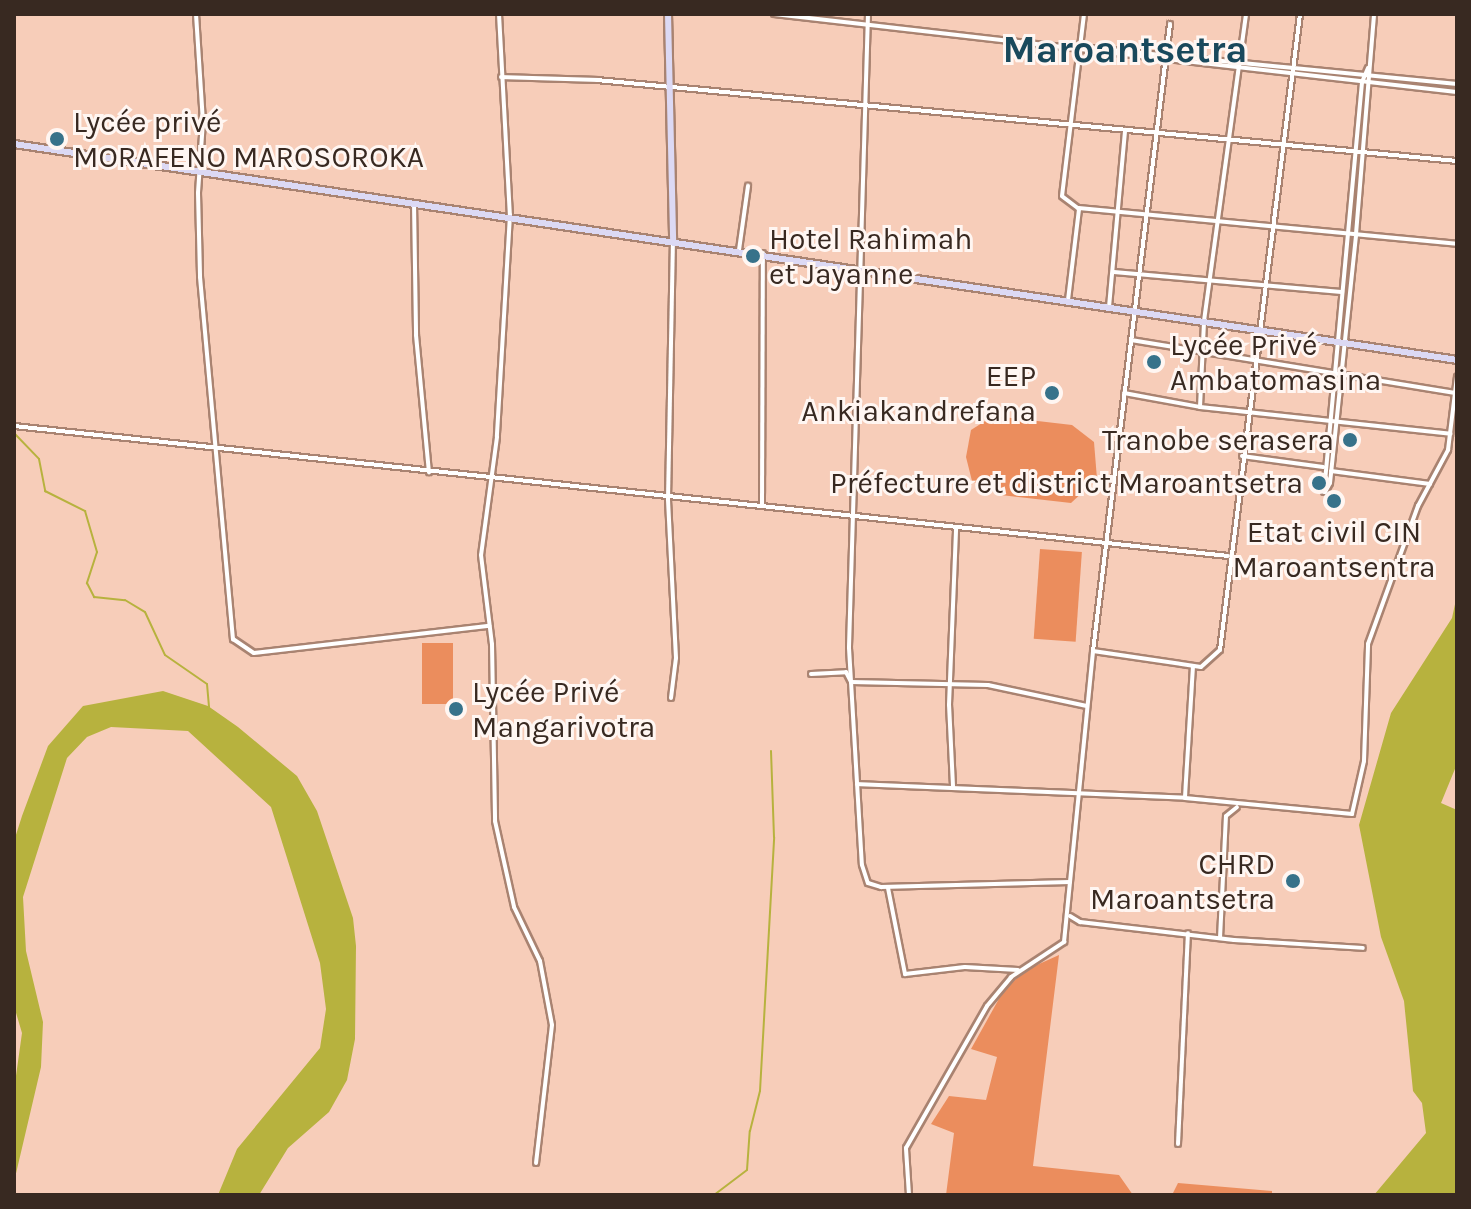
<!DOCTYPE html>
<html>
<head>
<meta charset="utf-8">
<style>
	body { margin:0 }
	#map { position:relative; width:1471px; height:1209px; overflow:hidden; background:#f7cdb9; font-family:Karla,sans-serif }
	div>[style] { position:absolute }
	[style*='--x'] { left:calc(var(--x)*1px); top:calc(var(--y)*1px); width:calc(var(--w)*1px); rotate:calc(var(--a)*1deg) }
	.green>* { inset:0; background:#eb8d5d; transform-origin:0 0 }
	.water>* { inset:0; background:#b7b23e }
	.stream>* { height:2px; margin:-1px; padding:0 1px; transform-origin:1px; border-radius:1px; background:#b7b23e }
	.roads { filter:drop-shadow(2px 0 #a98371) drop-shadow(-2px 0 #a98371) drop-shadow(0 2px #a98371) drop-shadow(0 -2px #a98371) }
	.street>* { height:4px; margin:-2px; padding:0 2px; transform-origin:2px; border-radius:2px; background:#fff }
	.secondary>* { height:6px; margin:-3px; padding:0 3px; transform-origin:3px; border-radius:3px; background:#dcd9f4 }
	.dots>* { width:22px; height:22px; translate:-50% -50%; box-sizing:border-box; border:4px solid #fff6f2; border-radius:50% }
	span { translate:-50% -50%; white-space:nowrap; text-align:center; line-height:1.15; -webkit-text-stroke:6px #fff6f2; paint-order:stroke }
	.poi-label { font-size:30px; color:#382921 }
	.left { translate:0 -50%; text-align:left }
	.right { translate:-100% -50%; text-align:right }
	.district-label { font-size:38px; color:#19495c; font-weight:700 }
	.frame { position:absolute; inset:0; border:16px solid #382921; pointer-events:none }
</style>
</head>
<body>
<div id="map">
	<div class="green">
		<div style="clip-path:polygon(993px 416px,1072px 425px,1094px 442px,1097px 479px,1071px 503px,1001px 495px,972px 481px,966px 457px,971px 430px)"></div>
		<div style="left:1040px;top:549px;width:42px;height:90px;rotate:4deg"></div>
		<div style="left:453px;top:643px;width:61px;height:31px;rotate:90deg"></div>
		<div style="clip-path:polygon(1059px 955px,1033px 1166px,1119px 1175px,1133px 1195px,946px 1195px,954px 1133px,931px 1124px,949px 1096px,986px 1100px,997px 1057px,971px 1049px,1005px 988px,1028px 969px)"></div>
		<div style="clip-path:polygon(1178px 1183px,1272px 1191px,1272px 1195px,1172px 1195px)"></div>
	</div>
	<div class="water">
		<div style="clip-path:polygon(1457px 595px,1457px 764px,1441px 803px,1457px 810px,1457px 1195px,1374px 1195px,1426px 1133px,1422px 1103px,1413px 1091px,1404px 1001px,1381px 937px,1359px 825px,1391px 713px,1452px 618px)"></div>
		<div style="clip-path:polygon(163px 691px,208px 706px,238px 727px,297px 776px,317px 811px,353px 918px,356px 946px,355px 1039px,347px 1080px,329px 1112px,288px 1148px,259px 1195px,218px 1195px,237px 1149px,320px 1048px,326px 1009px,320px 963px,271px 807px,188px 731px,111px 727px,87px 737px,67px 758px,23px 897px,26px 951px,43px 1022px,41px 1067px,14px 1182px,14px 1090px,22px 1033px,14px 1006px,14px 841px,22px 816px,48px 746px,83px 706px)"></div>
	</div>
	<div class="stream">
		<div style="--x:14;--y:433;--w:36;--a:46"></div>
		<div style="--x:39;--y:459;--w:33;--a:79"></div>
		<div style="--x:45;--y:491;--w:45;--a:26.6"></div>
		<div style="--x:85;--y:511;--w:43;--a:73.7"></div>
		<div style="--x:97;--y:552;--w:33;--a:108"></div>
		<div style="--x:87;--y:583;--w:16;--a:63"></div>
		<div style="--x:94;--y:597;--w:31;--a:6"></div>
		<div style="--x:125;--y:600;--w:23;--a:31"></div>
		<div style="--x:145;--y:612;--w:47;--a:65.1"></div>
		<div style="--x:165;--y:655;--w:51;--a:34.6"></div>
		<div style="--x:207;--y:684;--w:24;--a:85"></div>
		<div style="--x:714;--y:1195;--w:41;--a:-37.1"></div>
		<div style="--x:747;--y:1170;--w:39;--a:-86"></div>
		<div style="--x:750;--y:1131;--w:41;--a:-76"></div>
		<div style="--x:760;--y:1091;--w:254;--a:-86.8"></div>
		<div style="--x:774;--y:837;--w:86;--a:-92"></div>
	</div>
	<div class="roads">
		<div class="street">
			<div style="--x:196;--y:14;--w:107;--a:86.3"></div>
			<div style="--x:203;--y:121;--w:72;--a:94"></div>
			<div style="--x:198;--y:193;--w:84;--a:88.6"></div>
			<div style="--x:200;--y:277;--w:364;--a:84.8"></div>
			<div style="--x:233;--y:639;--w:25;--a:34"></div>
			<div style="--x:254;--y:653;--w:237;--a:-6.6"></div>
			<div style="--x:499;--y:14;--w:201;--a:86.9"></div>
			<div style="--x:510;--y:215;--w:222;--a:93.4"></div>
			<div style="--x:497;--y:437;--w:119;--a:97.7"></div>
			<div style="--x:481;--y:555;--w:90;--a:83"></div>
			<div style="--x:492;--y:644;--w:177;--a:89"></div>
			<div style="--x:495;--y:821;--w:88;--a:77.5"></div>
			<div style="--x:514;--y:907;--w:60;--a:64.3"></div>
			<div style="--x:540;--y:961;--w:65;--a:79.4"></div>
			<div style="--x:552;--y:1025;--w:139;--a:96.6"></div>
			<div style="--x:774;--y:14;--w:687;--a:6.52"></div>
			<div style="--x:868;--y:14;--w:634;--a:91.72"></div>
			<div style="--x:849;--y:648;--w:217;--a:86.6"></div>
			<div style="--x:862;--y:865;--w:19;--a:72"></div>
			<div style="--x:868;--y:883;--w:14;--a:17"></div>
			<div style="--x:881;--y:887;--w:189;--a:-1.5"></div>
			<div style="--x:1080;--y:47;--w:379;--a:5.6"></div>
			<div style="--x:501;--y:77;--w:96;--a:1.8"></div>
			<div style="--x:597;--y:80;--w:864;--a:5.38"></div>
			<div style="--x:414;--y:203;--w:132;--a:89.1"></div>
			<div style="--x:416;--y:335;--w:138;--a:84.6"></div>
			<div style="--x:1078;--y:208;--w:381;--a:5.4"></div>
			<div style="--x:739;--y:250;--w:65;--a:-82"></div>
			<div style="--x:1113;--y:272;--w:230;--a:5"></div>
			<div style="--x:1068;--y:300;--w:92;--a:-83.1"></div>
			<div style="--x:1079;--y:209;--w:21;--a:-143"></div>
			<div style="--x:1062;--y:196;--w:183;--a:-83.1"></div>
			<div style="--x:1109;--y:307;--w:178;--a:-84.8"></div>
			<div style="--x:1131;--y:340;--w:327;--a:9.3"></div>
			<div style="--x:1124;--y:393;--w:77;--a:10.4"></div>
			<div style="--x:1200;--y:407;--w:252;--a:6.1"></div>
			<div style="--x:1200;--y:407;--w:86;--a:-87.3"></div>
			<div style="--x:1204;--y:321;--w:310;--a:-82.2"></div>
			<div style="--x:14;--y:426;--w:1221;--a:6.11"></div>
			<div style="--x:1242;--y:456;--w:82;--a:7.7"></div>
			<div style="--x:1331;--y:471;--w:100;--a:7.5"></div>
			<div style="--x:1324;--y:492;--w:412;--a:-84.7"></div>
			<div style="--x:1362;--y:82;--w:15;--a:-67"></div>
			<div style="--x:1325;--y:492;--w:10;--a:-61"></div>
			<div style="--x:1330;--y:483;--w:250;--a:-84"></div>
			<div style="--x:1356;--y:234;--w:221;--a:-85.3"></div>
			<div style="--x:762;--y:506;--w:253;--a:-89.8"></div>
			<div style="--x:1093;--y:651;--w:109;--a:8.4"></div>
			<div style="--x:1201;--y:667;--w:25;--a:-42"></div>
			<div style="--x:1220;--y:650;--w:641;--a:-82.83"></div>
			<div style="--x:1193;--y:666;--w:132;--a:93.5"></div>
			<div style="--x:1185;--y:798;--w:168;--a:5.5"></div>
			<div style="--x:1352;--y:814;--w:54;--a:-77.2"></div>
			<div style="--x:1364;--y:761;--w:117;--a:-88"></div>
			<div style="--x:1368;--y:644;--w:147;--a:-70.1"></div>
			<div style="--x:1418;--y:506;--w:64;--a:-61.8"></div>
			<div style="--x:1448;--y:450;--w:74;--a:-83"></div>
			<div style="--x:811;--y:674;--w:35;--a:-3"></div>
			<div style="--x:846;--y:672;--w:11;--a:63"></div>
			<div style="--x:851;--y:682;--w:137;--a:1.3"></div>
			<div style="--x:988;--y:685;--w:101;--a:12"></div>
			<div style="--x:671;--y:698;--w:40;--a:-82.9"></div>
			<div style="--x:676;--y:658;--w:159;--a:-92.9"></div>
			<div style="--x:668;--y:499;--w:258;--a:-88.9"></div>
			<div style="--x:857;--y:784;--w:328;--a:2.4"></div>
			<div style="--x:953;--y:786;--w:81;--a:-92.8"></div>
			<div style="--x:949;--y:705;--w:178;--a:-87.7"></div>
			<div style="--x:888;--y:888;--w:88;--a:78.8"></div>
			<div style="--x:905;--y:974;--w:60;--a:-6.7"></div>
			<div style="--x:965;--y:967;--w:53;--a:3.2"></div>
			<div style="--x:1070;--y:916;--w:12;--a:31"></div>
			<div style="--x:1080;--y:922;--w:155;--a:6.7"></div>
			<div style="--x:1234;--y:940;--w:129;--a:3.5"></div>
			<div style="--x:1220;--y:938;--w:122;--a:-87.2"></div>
			<div style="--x:1226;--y:816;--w:14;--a:-39"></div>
			<div style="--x:1178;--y:1144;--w:211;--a:-87.3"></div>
			<div style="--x:909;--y:1195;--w:47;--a:-93.7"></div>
			<div style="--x:906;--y:1148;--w:163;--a:-60.3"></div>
			<div style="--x:987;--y:1006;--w:38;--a:-50"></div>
			<div style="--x:1011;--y:977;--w:64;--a:-33.4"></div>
			<div style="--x:1064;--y:942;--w:292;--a:-84.3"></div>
			<div style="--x:1093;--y:651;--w:632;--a:-83"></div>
		</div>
		<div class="secondary">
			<div style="--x:668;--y:14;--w:226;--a:88.7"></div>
			<div style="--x:14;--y:144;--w:1459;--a:8.51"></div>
		</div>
	</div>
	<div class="dots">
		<div style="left:57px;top:139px;background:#37728a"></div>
		<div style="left:753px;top:256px;background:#37728a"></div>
		<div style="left:1154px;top:362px;background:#37728a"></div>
		<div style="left:1052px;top:393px;background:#37728a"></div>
		<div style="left:1350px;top:440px;background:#37728a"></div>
		<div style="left:1319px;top:483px;background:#37728a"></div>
		<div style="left:1334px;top:501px;background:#37728a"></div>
		<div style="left:456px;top:709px;background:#37728a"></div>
		<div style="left:1293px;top:881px;background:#37728a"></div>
	</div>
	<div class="poi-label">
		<span class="left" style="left:73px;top:139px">Lycée privé<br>MORAFENO MAROSOROKA</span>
		<span class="left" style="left:769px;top:256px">Hotel Rahimah<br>et Jayanne</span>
		<span class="left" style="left:1170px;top:362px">Lycée Privé<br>Ambatomasina</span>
		<span class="right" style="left:1036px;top:393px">EEP<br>Ankiakandrefana</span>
		<span class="right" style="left:1334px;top:440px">Tranobe serasera</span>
		<span class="right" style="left:1303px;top:483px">Préfecture et district Maroantsetra</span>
		<span style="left:1334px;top:549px">Etat civil CIN<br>Maroantsentra</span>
		<span class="left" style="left:472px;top:709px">Lycée Privé<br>Mangarivotra</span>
		<span class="right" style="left:1275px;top:881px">CHRD<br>Maroantsetra</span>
	</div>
	<div class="district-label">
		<span style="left:1125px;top:50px">Maroantsetra</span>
	</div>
	<div class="frame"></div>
</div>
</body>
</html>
